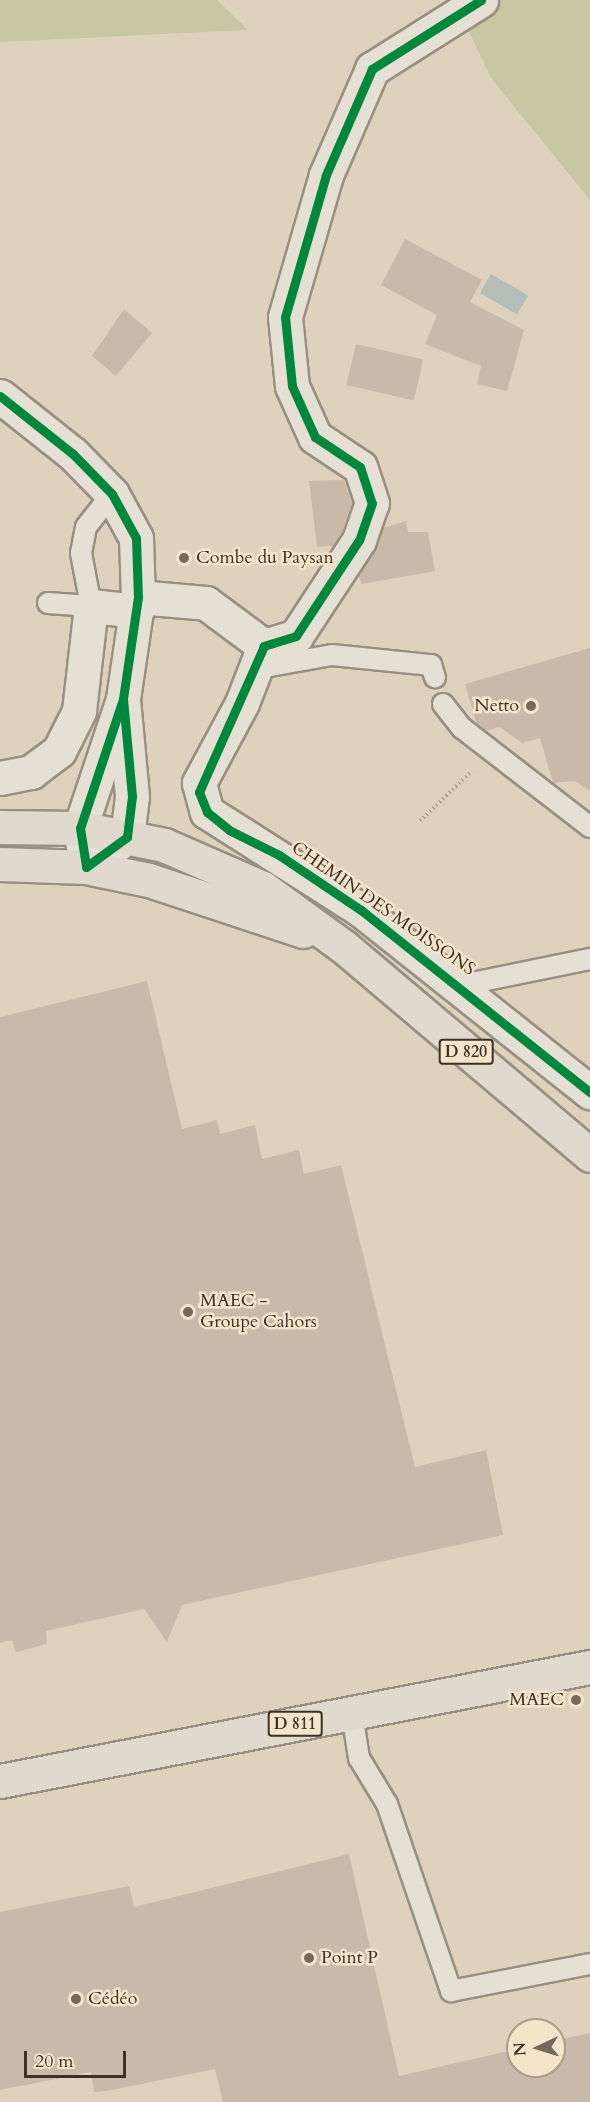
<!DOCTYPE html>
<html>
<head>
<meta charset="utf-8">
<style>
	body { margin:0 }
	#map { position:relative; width:590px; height:2102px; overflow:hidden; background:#dfd2bd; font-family:Cardo,serif }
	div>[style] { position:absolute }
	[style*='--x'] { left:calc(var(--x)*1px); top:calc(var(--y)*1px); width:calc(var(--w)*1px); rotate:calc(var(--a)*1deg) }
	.green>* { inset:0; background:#c7c7a3 }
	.water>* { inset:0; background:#b2beb7; transform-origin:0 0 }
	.building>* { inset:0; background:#c9b9a9; transform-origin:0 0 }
	.path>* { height:4px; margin-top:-2px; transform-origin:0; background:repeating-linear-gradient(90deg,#a9a299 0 1.5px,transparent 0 4.5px) }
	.roads { filter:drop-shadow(2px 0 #988f82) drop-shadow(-2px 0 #988f82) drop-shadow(0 2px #988f82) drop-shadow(0 -2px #988f82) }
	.service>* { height:20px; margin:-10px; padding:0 10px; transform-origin:10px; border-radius:10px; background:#e5dfd4 }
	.minor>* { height:33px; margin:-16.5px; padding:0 16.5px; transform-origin:16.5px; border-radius:16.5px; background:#e5dfd4 }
	.primary>* { height:33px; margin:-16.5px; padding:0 16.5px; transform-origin:16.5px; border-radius:16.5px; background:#e1d9cd }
	.cycleway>* { height:9px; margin:-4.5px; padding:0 4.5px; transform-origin:4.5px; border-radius:4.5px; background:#00873e }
	.dots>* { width:16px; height:16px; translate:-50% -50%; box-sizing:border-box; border:3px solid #f4e4ca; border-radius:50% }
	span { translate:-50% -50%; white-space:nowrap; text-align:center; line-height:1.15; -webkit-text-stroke:5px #f4e4ca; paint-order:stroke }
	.shield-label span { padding:2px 4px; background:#f4e4ca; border:2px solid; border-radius:4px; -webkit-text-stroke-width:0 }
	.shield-label { font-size:16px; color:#3b3124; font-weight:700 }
	.poi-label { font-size:18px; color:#3b3124 }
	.left { translate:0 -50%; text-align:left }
	.right { translate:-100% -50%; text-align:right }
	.street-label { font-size:18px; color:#3b3124 }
	.north { position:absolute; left:506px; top:2018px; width:60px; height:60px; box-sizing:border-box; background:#f4e4ca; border:2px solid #aa9c88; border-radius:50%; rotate:266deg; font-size:16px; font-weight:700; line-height:24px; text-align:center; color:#3b3124 }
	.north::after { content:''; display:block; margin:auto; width:21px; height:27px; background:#74695a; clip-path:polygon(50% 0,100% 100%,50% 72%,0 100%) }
	.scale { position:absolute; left:24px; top:2051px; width:102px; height:27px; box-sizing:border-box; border:3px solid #3b3124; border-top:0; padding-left:8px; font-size:18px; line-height:21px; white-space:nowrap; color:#3b3124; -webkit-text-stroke:4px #f4e4ca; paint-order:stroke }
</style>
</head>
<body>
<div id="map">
	<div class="green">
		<div style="clip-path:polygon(0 0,217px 0,248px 30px,0 42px)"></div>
		<div style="clip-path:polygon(454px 0,590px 0,590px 200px,491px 78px)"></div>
	</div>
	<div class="water">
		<div style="left:491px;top:274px;width:43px;height:22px;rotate:30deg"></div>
	</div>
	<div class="building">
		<div style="clip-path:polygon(405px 239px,482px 280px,470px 302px,524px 330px,507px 391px,477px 384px,481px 366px,425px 344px,437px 315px,381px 285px)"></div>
		<div style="clip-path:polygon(124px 309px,152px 333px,116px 376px,92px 356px)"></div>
		<div style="left:356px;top:344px;width:69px;height:42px;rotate:13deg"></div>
		<div style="clip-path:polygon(344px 480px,352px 503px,342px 532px,333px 546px,317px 547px,309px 481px)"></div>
		<div style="clip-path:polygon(406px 521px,408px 532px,428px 532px,435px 571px,362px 584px,358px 576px,383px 528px)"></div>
		<div style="clip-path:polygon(590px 648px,590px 791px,575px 781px,553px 783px,540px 738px,522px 743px,500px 727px,485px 731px,477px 725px,465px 684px)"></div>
		<div style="clip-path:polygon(147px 981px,182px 1129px,217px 1120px,220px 1134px,255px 1125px,262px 1159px,299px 1150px,304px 1174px,341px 1165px,415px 1467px,486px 1450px,503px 1535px,182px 1605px,167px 1642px,144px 1609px,46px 1631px,47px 1644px,16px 1652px,12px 1640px,0 1643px,0 1017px)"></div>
		<div style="clip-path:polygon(349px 1854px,399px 2076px,518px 2049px,518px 2066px,554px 2066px,554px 2041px,590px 2033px,590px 2102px,223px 2102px,215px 2069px,107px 2091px,94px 2092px,91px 2072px,0 2090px,0 1912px,129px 1886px,134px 1907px)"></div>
	</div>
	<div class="path">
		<div style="--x:420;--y:821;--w:72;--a:-43.9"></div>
	</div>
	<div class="roads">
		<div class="service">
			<div style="--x:48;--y:603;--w:43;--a:4"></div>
			<div style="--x:91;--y:606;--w:54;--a:-100.7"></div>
			<div style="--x:81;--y:553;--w:26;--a:-79"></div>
			<div style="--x:86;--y:527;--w:42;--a:-51.8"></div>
			<div style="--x:259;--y:668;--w:74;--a:-10.1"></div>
			<div style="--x:332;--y:655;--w:100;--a:5.8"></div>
			<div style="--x:431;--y:665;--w:13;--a:72"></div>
			<div style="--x:443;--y:704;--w:31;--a:52"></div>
			<div style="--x:462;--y:728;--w:162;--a:37.7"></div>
			<div style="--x:462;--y:985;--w:131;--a:-11.5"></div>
			<div style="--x:352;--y:1713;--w:46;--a:81.2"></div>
			<div style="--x:359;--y:1758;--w:54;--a:58.7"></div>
			<div style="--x:387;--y:1804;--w:198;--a:71.1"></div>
			<div style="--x:451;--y:1991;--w:142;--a:-11"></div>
		</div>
		<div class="minor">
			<div style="--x:0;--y:396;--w:93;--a:38.5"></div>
			<div style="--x:73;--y:454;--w:56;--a:45.7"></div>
			<div style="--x:112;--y:494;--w:50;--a:61.4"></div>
			<div style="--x:136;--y:538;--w:59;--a:88.1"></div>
			<div style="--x:138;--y:597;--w:103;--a:98.4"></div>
			<div style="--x:123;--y:699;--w:136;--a:108.4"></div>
			<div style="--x:80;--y:828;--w:39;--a:81"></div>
			<div style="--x:86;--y:867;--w:51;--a:-36.2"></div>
			<div style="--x:127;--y:837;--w:41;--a:-83"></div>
			<div style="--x:132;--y:796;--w:97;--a:-95.3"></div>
			<div style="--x:138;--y:597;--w:68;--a:5"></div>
			<div style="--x:206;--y:603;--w:72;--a:36.6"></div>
			<div style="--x:264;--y:646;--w:34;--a:-17"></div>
			<div style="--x:296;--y:636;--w:115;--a:-56.7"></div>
			<div style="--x:359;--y:540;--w:39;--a:-71"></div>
			<div style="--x:372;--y:503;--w:38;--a:-108"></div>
			<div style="--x:360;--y:467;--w:54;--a:-146.3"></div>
			<div style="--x:315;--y:437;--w:56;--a:-114.3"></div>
			<div style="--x:292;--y:386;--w:69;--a:-95.8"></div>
			<div style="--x:285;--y:317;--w:148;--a:-73.9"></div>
			<div style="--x:326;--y:175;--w:116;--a:-66.5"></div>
			<div style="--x:372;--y:69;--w:129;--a:-32.3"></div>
			<div style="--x:264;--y:646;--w:61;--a:111.1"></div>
			<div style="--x:242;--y:703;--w:91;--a:118.3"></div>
			<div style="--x:199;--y:783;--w:30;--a:75"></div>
			<div style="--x:207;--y:812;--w:183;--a:32.5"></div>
			<div style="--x:361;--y:910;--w:293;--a:38.5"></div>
			<div style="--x:0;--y:778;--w:32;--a:-11"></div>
			<div style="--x:31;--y:772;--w:35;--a:-37"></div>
			<div style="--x:59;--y:751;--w:45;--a:-63.4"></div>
			<div style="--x:79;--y:711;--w:106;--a:-83.5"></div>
			<div style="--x:91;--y:606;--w:46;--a:6.2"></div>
		</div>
		<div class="primary">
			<div style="--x:0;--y:827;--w:80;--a:0.7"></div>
			<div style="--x:80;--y:828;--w:86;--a:11.4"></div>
			<div style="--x:164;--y:845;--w:108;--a:23.5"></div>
			<div style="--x:263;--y:888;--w:100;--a:36.1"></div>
			<div style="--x:344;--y:947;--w:322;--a:40.2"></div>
			<div style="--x:0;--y:864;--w:86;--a:2"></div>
			<div style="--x:86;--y:867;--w:64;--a:11.7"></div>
			<div style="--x:149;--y:880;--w:162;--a:18.3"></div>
			<div style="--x:0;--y:1781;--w:601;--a:-10.94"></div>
		</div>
	</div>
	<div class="cycleway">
		<div style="--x:481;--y:0;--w:129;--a:147.7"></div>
		<div style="--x:372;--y:69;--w:116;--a:113.5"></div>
		<div style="--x:326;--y:175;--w:148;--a:106.1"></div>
		<div style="--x:285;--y:317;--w:69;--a:84.2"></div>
		<div style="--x:292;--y:386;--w:56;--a:65.7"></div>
		<div style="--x:315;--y:437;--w:54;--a:33.7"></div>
		<div style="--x:360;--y:467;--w:38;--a:72"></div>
		<div style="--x:372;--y:503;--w:39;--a:109"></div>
		<div style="--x:359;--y:540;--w:115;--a:123.3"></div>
		<div style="--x:296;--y:636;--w:34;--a:163"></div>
		<div style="--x:264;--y:646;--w:160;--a:114"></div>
		<div style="--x:199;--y:792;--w:22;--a:68"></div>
		<div style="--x:207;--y:812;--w:28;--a:39"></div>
		<div style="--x:229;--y:830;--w:56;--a:26.6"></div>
		<div style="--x:279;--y:855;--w:99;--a:33.9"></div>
		<div style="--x:361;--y:910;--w:293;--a:38.5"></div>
		<div style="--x:0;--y:396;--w:93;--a:38.5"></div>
		<div style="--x:73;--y:454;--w:56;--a:45.7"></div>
		<div style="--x:112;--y:494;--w:50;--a:61.4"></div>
		<div style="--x:136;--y:538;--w:59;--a:88.1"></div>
		<div style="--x:138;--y:597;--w:103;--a:98.4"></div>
		<div style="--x:123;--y:699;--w:136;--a:108.4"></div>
		<div style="--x:80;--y:828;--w:39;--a:81"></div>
		<div style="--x:86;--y:867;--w:51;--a:-36.2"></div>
		<div style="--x:127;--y:837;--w:41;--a:-83"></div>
		<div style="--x:132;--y:796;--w:97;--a:-95.3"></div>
	</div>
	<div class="dots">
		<div style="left:184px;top:558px;background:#74695a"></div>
		<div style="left:531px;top:706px;background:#74695a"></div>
		<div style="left:188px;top:1312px;background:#74695a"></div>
		<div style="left:576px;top:1700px;background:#74695a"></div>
		<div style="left:309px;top:1958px;background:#74695a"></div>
		<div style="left:76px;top:1999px;background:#74695a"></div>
	</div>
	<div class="shield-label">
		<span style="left:466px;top:1052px">D 820</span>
		<span style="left:295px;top:1724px">D 811</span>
	</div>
	<div class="poi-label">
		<span class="left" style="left:196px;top:558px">Combe du Paysan</span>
		<span class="right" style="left:519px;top:706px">Netto</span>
		<span class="left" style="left:200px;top:1312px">MAEC -<br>Groupe Cahors</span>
		<span class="right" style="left:564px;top:1700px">MAEC</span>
		<span class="left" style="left:321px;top:1958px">Point P</span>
		<span class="left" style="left:88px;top:1999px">Cédéo</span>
	</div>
	<div class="street-label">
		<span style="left:383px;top:909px;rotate:35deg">CHEMIN DES MOISSONS</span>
	</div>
	<div class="north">N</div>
	<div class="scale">20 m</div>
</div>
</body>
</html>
